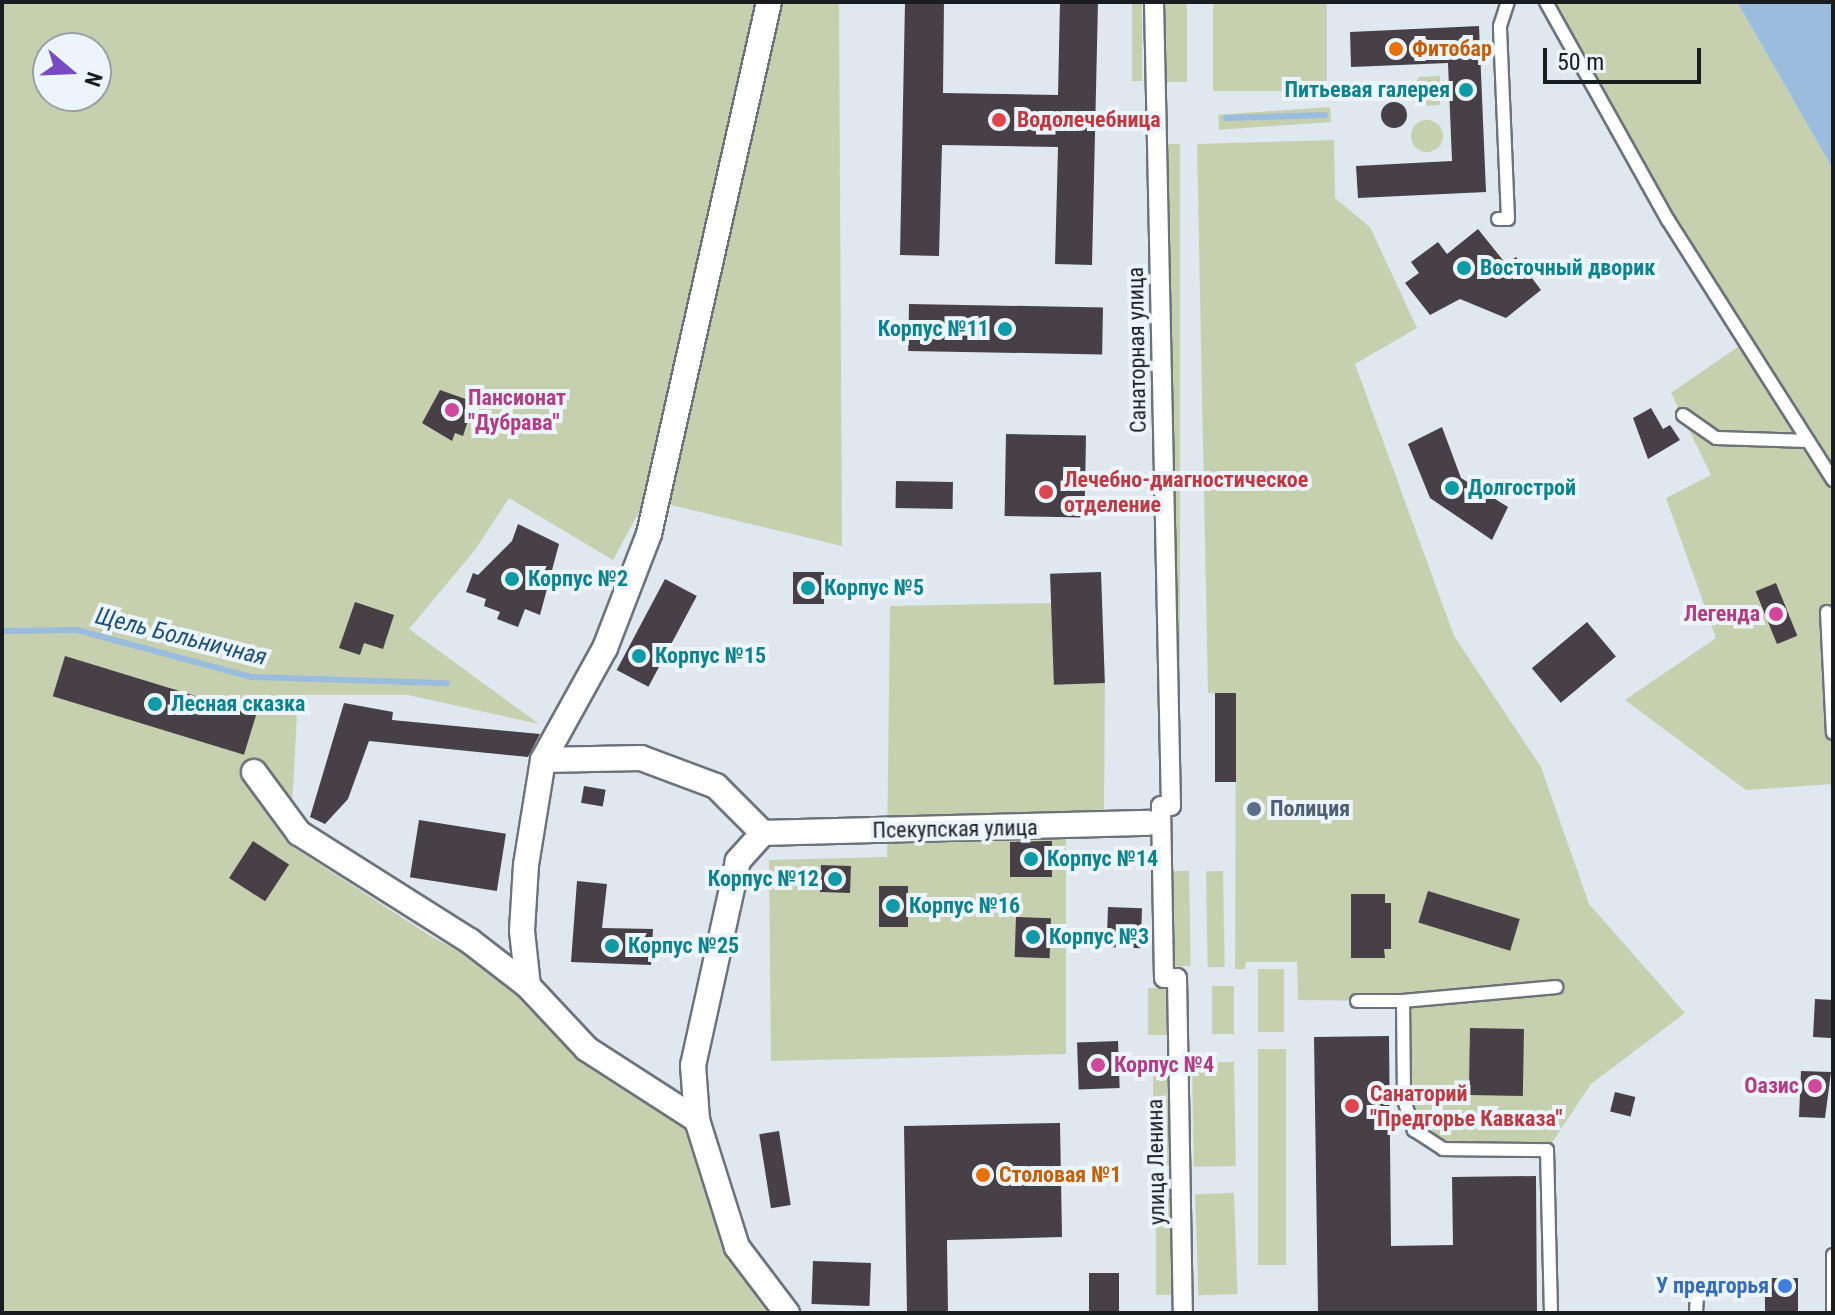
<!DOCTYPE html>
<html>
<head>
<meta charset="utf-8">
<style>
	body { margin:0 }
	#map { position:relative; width:1835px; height:1315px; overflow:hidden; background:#dfe7ef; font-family:"Roboto Condensed",sans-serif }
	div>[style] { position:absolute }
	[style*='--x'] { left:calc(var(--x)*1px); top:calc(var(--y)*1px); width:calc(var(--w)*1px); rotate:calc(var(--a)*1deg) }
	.green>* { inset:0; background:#c6d0af; transform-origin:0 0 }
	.round { border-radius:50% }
	.water>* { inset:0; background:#9bbddd }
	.stream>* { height:6px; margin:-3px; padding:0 3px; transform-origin:3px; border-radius:3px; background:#9bbddd }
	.building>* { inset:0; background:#474046; transform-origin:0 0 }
	.roads { filter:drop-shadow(2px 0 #6c737a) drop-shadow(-2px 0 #6c737a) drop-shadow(0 2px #6c737a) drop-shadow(0 -2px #6c737a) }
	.service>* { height:12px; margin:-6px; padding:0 6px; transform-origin:6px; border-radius:6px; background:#fff }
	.pedestrian>* { height:18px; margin:-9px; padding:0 9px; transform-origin:9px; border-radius:9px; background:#fff }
	.minor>* { height:24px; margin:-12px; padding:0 12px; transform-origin:12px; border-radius:12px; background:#fff }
	.dots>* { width:22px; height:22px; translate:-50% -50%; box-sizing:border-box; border:4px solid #edf5fc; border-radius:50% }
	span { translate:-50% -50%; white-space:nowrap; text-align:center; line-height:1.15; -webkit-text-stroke:8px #edf5fc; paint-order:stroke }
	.food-label { font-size:22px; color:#c56008; font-weight:700 }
	.left { translate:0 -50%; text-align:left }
	.culture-label { font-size:22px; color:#0d838f; font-weight:700 }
	.right { translate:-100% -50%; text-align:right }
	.health-label { font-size:22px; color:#be3a42; font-weight:700 }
	.street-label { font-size:22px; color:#1a1d20 }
	.hotel-label { font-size:22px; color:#b23c85; font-weight:700 }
	.service-label { font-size:22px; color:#4e5e75; font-weight:700 }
	.shop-label { font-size:22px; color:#366cbe; font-weight:700 }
	.water-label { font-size:24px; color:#1d507a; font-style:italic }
	.frame { position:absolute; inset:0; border:4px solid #1a1d20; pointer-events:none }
	.north { position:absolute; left:32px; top:32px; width:80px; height:80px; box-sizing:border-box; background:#edf5fc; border:2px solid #999fa4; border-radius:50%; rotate:109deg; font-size:22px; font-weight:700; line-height:32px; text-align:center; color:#1a1d20 }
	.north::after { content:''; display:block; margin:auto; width:28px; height:36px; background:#794ac2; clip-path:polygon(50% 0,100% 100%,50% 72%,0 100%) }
	.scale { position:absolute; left:1543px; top:48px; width:158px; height:36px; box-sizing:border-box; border:4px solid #1a1d20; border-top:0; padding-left:10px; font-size:24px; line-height:28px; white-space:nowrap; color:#1a1d20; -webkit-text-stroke:6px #edf5fc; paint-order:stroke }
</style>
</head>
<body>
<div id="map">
	<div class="green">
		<div style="clip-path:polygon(evenodd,2px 2px,839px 2px,842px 546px,646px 499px,613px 560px,509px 498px,475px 550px,409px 629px,539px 724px,408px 695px,298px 695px,290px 845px,432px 937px,528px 986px,587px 1049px,697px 1120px,737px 1247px,787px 1313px,2px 1313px,2px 2px,48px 48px,96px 48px,96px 96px,48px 96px,48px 48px)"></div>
		<div style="left:1132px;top:2px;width:10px;height:79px"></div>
		<div style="left:1164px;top:2px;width:23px;height:80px"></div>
		<div style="left:1213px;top:2px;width:114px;height:89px"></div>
		<div style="clip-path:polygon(1546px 2px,1737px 2px,1833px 169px,1833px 784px,1746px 790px,1625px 700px,1716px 638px,1666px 498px,1711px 475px,1671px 393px,1745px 342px)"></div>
		<div style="clip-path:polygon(1440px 76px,1440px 105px,1417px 106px,1407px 94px,1419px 77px)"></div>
		<div style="left:1330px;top:107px;width:15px;height:112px;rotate:86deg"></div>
		<div class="round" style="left:1411px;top:120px;width:32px;height:32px"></div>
		<div style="clip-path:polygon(1334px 140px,1335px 198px,1370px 227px,1417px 328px,1355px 364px,1454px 636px,1541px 767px,1589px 904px,1685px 1013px,1591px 1084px,1547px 1150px,1442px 1149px,1414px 1130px,1405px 1100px,1402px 1001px,1298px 1000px,1297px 962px,1246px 962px,1245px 969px,1235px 969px,1236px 694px,1208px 693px,1197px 144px)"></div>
		<div style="left:1165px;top:144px;width:15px;height:642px"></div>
		<div style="clip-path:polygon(1051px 603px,1105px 683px,1104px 811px,1066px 812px,1066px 1054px,771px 1061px,769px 860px,887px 857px,890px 606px)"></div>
		<div style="left:1189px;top:871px;width:95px;height:18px;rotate:89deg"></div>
		<div style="left:1223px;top:871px;width:96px;height:17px;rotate:89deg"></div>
		<div style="left:1258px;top:969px;width:26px;height:63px"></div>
		<div style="left:1212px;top:986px;width:22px;height:48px"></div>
		<div style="left:1148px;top:988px;width:22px;height:47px"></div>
		<div style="left:1258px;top:1049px;width:28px;height:216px"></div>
		<div style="left:1234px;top:1062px;width:104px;height:42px;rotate:89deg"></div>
		<div style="left:1153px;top:1064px;width:16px;height:102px"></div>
		<div style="left:1234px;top:1193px;width:101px;height:39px;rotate:88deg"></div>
		<div style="left:1156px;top:1198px;width:16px;height:97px"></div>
	</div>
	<div class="water">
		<div style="clip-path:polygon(1737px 2px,1833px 2px,1833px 169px)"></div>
	</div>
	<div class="stream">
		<div style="--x:1226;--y:118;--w:99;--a:-1.7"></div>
		<div style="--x:2;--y:631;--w:75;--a:-0.8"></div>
		<div style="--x:77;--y:630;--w:180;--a:15.1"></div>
		<div style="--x:251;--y:677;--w:196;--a:1.8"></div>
	</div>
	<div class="building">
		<div style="clip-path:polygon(905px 2px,944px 2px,943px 93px,1058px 95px,1060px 2px,1098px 2px,1092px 265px,1055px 264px,1058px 147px,942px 145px,939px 256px,900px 255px)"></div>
		<div style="clip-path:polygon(1479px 26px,1486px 192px,1358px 198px,1356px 166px,1452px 161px,1448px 63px,1351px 67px,1350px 32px)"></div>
		<div class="round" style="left:1381px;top:102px;width:26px;height:26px"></div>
		<div style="clip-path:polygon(1478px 229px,1506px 264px,1516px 257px,1541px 290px,1506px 318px,1460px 299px,1430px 315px,1405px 283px,1419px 273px,1411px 262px,1438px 242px,1447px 254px)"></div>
		<div style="left:909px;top:304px;width:194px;height:47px;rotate:1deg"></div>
		<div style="clip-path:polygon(440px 390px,474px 402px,463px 436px,455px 433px,452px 441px,422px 423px)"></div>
		<div style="clip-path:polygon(1651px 408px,1663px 429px,1670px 425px,1680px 440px,1648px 459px,1633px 418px)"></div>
		<div style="clip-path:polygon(1442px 427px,1461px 478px,1508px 507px,1492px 540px,1430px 498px,1408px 444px)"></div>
		<div style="left:1006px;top:434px;width:80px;height:82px;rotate:1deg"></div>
		<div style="left:896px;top:481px;width:57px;height:27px;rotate:1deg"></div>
		<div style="clip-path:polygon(518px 524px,559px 544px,540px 615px,525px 609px,518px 627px,497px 619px,500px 612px,484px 606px,486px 599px,466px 592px,473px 573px,478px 575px,512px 541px)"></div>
		<div style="left:793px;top:572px;width:31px;height:32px"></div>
		<div style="left:1101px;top:572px;width:111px;height:51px;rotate:88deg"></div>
		<div style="left:665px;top:579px;width:36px;height:103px;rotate:28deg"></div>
		<div style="left:1776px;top:583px;width:57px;height:22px;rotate:68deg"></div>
		<div style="clip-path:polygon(355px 602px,394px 615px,383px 649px,364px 643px,360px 655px,339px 648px)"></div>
		<div style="left:1587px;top:622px;width:45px;height:72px;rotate:50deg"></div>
		<div style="left:65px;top:656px;width:200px;height:42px;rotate:17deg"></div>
		<div style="left:1215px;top:693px;width:21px;height:89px"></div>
		<div style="clip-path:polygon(344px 703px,393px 712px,392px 720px,540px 734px,528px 757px,369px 741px,348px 799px,325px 824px,310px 817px)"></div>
		<div style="left:584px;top:786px;width:22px;height:17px;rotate:10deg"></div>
		<div style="left:419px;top:820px;width:88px;height:58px;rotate:9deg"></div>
		<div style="left:253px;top:841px;width:43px;height:44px;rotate:33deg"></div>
		<div style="clip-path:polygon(1046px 841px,1052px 841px,1052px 877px,1010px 877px,1010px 842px)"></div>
		<div style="left:821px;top:865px;width:30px;height:27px;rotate:2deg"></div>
		<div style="clip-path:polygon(577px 881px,607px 884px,602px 928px,653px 929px,651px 965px,571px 962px)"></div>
		<div style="left:879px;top:886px;width:29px;height:41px"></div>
		<div style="left:1428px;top:891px;width:96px;height:33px;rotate:17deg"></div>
		<div style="clip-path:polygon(1351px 894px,1385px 894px,1385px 903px,1391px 903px,1391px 949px,1384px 949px,1385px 958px,1351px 958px)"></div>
		<div style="left:1108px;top:907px;width:34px;height:40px;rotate:2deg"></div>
		<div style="left:1016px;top:917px;width:35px;height:40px;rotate:2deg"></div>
		<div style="left:1815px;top:999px;width:18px;height:38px;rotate:3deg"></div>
		<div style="left:1470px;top:1028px;width:54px;height:67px;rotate:1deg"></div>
		<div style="clip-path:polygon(1389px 1036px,1391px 1246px,1453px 1245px,1452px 1177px,1536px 1176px,1537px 1313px,1318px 1311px,1314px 1037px)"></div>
		<div style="left:1118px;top:1041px;width:47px;height:41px;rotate:88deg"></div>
		<div style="clip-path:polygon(1801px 1071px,1831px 1072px,1825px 1118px,1799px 1117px)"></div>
		<div style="left:1615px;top:1092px;width:21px;height:20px;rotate:14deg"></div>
		<div style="clip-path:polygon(1060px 1123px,1062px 1237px,947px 1240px,948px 1313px,907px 1313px,904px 1126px)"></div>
		<div style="left:779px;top:1131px;width:75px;height:20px;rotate:81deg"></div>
		<div style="left:813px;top:1261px;width:58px;height:43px;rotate:2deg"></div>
		<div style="left:1089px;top:1273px;width:30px;height:40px"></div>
		<div style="left:1765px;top:1278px;width:33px;height:35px"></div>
	</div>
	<div class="roads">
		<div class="service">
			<div style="--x:1546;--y:2;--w:250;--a:60.8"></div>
			<div style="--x:1668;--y:220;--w:308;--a:57.6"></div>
			<div style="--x:1498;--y:219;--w:10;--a:0"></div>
			<div style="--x:1508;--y:219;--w:193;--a:-92.4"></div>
			<div style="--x:1500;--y:26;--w:25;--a:-72"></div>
			<div style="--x:1683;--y:415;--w:40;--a:34.9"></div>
			<div style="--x:1716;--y:438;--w:92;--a:1.9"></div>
			<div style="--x:1827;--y:612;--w:121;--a:87.2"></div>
			<div style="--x:1357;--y:1001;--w:46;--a:0"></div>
			<div style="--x:1403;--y:1001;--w:99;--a:89.4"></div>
			<div style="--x:1404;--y:1100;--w:32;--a:72"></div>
			<div style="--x:1414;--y:1130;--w:35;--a:33"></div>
			<div style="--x:1443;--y:1149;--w:104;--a:0.6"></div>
			<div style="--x:1547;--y:1150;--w:163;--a:88.6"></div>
			<div style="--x:1403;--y:1001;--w:154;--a:-5.2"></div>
			<div style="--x:1696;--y:1313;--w:20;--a:-87"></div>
			<div style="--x:1833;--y:1313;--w:58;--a:-90"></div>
		</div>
		<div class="pedestrian">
			<div style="--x:1154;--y:2;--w:804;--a:88.79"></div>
			<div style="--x:1171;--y:806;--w:10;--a:180"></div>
			<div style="--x:1161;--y:806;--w:172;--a:89"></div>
			<div style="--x:1164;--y:978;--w:13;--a:0"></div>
			<div style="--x:1177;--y:978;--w:335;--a:89"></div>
		</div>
		<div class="minor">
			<div style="--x:769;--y:2;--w:545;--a:102.71"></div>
			<div style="--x:649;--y:534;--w:122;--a:111.1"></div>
			<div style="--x:605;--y:648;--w:128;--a:119"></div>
			<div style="--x:543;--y:760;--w:98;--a:-1.2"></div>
			<div style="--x:641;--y:758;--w:80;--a:20.5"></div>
			<div style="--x:716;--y:786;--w:66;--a:45"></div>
			<div style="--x:763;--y:833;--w:38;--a:132"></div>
			<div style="--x:738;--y:861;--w:209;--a:102.4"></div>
			<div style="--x:693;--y:1065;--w:55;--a:85.8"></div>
			<div style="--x:697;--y:1120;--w:133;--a:72.5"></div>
			<div style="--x:737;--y:1247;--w:83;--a:52.9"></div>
			<div style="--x:543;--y:760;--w:106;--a:99.2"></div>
			<div style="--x:526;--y:865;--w:66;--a:93.5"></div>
			<div style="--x:522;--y:931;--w:55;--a:83.8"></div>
			<div style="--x:528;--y:986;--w:86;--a:46.9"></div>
			<div style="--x:587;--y:1049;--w:131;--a:32.8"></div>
			<div style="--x:254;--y:772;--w:76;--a:53.6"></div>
			<div style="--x:299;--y:833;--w:202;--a:32.3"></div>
			<div style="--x:470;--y:941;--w:73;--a:37.8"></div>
			<div style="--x:763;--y:833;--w:385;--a:-1.5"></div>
		</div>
	</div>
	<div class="dots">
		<div style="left:1396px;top:49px;background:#e8710a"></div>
		<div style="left:1466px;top:90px;background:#0f9aa8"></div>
		<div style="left:999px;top:120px;background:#e0444e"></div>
		<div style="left:1464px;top:268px;background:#0f9aa8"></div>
		<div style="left:1005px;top:329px;background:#0f9aa8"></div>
		<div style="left:452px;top:410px;background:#d1479c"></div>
		<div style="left:1452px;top:488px;background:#0f9aa8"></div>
		<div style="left:1046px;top:492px;background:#e0444e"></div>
		<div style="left:512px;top:579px;background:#0f9aa8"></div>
		<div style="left:808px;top:588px;background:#0f9aa8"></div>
		<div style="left:1776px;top:614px;background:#d1479c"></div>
		<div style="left:639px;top:656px;background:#0f9aa8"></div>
		<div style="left:155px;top:704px;background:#0f9aa8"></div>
		<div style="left:1254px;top:809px;background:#5c6f8a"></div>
		<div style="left:1031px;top:859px;background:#0f9aa8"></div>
		<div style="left:835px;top:879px;background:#0f9aa8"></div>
		<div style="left:893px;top:906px;background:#0f9aa8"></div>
		<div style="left:1033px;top:937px;background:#0f9aa8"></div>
		<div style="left:612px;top:946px;background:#0f9aa8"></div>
		<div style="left:1098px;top:1065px;background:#d1479c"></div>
		<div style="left:1815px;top:1086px;background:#d1479c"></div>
		<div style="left:1352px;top:1106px;background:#e0444e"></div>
		<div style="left:983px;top:1175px;background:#e8710a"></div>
		<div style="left:1785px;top:1286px;background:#3f7fe0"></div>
	</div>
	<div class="food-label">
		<span class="left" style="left:1412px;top:49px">Фитобар</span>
		<span class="left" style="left:999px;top:1175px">Столовая №1</span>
	</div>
	<div class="culture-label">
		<span class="right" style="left:1450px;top:90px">Питьевая галерея</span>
		<span class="left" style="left:1480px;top:268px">Восточный дворик</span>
		<span class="right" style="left:989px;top:329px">Корпус №11</span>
		<span class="left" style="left:1468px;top:488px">Долгострой</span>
		<span class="left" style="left:528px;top:579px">Корпус №2</span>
		<span class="left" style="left:824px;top:588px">Корпус №5</span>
		<span class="left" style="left:655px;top:656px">Корпус №15</span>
		<span class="left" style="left:171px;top:704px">Лесная сказка</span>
		<span class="left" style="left:1047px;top:859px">Корпус №14</span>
		<span class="right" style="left:819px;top:879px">Корпус №12</span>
		<span class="left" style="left:909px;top:906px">Корпус №16</span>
		<span class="left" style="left:1049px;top:937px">Корпус №3</span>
		<span class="left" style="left:628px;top:946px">Корпус №25</span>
	</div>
	<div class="health-label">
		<span class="left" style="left:1017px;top:120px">Водолечебница</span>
		<span class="left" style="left:1064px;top:492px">Лечебно-диагностическое<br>отделение</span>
		<span class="left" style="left:1370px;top:1106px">Санаторий<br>"Предгорье Кавказа"</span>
	</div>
	<div class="street-label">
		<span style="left:1137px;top:350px;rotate:-91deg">Санаторная улица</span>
		<span style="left:955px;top:829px;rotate:-1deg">Псекупская улица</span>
		<span style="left:1156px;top:1162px;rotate:-91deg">улица Ленина</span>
	</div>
	<div class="hotel-label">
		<span class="left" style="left:468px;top:410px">Пансионат<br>"Дубрава"</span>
		<span class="right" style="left:1760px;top:614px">Легенда</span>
		<span class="left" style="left:1114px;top:1065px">Корпус №4</span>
		<span class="right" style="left:1799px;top:1086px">Оазис</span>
	</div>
	<div class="service-label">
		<span class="left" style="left:1270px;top:809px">Полиция</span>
	</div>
	<div class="shop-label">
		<span class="right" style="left:1769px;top:1286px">У предгорья</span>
	</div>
	<div class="water-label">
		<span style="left:181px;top:637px;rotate:14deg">Щель Больничная</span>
	</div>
	<div class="frame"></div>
	<div class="north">N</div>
	<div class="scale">50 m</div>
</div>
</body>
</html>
